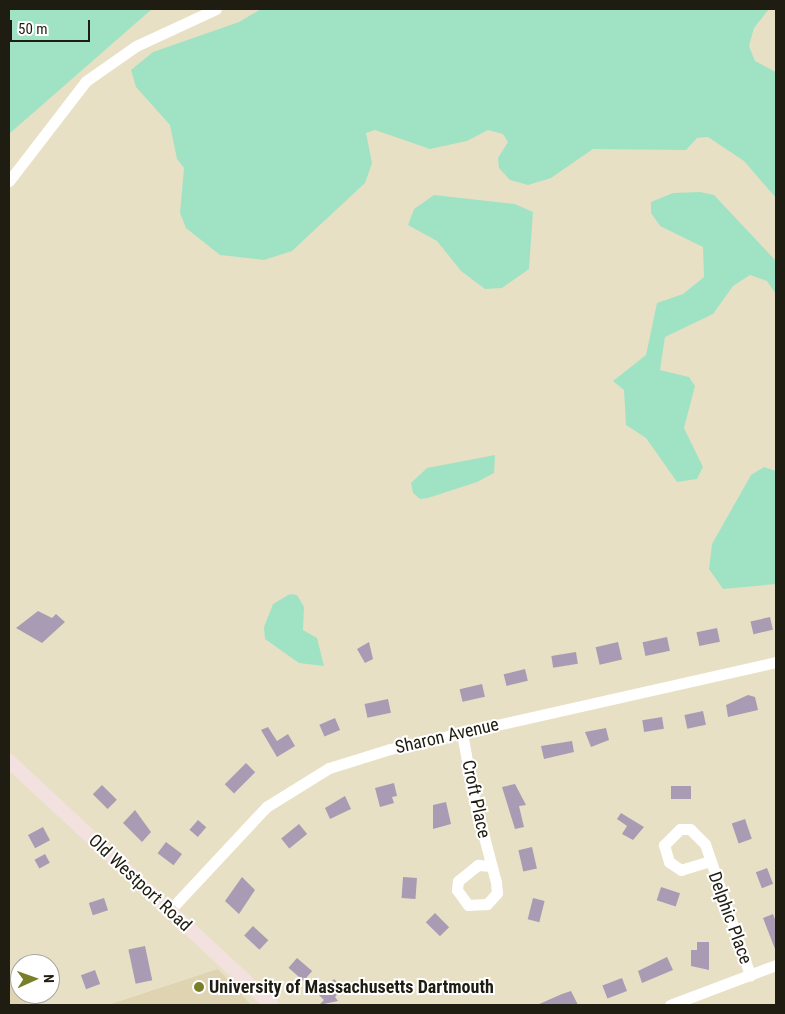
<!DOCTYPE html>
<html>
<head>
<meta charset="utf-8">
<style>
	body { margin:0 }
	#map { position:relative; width:785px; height:1014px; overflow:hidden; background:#e8e0c4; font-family:"Roboto Condensed",sans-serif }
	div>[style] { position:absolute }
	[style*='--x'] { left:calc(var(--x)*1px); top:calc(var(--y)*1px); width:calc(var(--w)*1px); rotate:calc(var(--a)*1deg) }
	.built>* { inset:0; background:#ded4b1 }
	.green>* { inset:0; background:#a0e3c4 }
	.building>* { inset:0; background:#a99bb3; transform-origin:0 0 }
	.minor>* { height:11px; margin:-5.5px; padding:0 5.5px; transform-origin:5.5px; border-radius:5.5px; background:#fff }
	.major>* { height:14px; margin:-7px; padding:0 7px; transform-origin:7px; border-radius:7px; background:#f3e1df }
	.dots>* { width:14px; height:14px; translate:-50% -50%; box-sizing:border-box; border:2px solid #fff; border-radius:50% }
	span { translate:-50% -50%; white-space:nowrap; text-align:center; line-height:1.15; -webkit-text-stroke:4px #fff; paint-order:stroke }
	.street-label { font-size:18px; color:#1f1c11 }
	.poi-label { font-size:18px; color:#1f1c11; font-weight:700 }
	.left { translate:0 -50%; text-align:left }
	.frame { position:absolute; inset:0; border:10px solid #1f1c11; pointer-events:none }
	.north { position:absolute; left:10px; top:954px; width:50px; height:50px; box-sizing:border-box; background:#fff; border:1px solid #a5a4a0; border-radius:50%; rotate:88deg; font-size:14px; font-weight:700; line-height:20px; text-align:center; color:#1f1c11 }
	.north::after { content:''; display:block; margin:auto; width:18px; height:22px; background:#797f29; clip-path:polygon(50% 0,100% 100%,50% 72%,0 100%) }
	.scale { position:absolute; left:10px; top:20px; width:80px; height:22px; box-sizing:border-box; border:2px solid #1f1c11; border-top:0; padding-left:6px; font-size:15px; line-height:18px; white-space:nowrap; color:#1f1c11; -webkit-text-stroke:4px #fff; paint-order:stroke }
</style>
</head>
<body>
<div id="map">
	<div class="built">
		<div style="clip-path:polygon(218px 969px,251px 1005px,108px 1005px)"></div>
		<div style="clip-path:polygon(9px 978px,20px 994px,28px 1005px,9px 1005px)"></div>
	</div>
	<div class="green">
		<div style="clip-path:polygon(9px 9px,152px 9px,9px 134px)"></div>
		<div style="clip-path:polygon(261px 9px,769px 9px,754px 28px,749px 46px,755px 61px,776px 72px,776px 198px,744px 161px,708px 137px,697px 138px,686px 150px,593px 149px,551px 178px,528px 185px,510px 180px,499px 168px,498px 158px,508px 142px,503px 134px,488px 130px,467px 141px,430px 149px,375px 130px,366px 133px,372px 163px,365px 183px,292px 251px,264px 260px,220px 255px,186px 228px,180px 213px,184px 168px,177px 159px,170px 125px,136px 87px,131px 70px,153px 52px,239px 22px)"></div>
		<div style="clip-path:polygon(700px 192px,714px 195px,776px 261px,776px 294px,767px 281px,750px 275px,733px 286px,713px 314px,665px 337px,660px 370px,689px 377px,695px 386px,684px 428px,703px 467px,697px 479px,677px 482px,646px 438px,626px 425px,624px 390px,613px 381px,646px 355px,657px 303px,683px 294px,704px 277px,703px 247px,660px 226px,651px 213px,651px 202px,673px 193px)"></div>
		<div style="clip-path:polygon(434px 195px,515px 204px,533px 212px,529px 269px,502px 288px,485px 289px,461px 271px,437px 241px,408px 225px,414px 209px)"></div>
		<div style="clip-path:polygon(495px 455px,494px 473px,477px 482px,428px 498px,420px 499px,413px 493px,411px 483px,427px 468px)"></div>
		<div style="clip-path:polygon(764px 467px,776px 471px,776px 584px,723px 589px,709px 569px,712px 544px,751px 475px)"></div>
		<div style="clip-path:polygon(290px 594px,297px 595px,304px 607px,303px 630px,317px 638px,324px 666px,299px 663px,265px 639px,264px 627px,273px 604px)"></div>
	</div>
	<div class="building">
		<div style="clip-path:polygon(38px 611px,52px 618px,56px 614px,65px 622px,42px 643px,16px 628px)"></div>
		<div style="left:770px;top:617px;width:13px;height:20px;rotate:77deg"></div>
		<div style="left:717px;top:628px;width:14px;height:21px;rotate:78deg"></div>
		<div style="left:667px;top:637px;width:14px;height:25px;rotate:78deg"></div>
		<div style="clip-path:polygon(369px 642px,373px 659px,365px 663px,357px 649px)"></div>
		<div style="left:618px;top:642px;width:18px;height:23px;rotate:77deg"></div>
		<div style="left:576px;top:652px;width:12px;height:25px;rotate:81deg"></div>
		<div style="left:525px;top:669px;width:12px;height:22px;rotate:76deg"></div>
		<div style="left:482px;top:684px;width:13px;height:23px;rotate:77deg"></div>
		<div style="clip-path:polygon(748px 695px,755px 697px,758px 710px,728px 717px,726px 705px)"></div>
		<div style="left:388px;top:699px;width:14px;height:24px;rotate:78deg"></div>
		<div style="left:703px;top:711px;width:14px;height:19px;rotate:78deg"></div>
		<div style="left:662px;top:717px;width:12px;height:20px;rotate:81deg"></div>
		<div style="left:335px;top:718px;width:13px;height:17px;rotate:67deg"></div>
		<div style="clip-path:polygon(268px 727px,277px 741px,288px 734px,295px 746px,277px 757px,261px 730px)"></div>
		<div style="clip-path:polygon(606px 728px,609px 740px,591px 747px,585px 732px)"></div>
		<div style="clip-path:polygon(572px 741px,574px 752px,544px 759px,541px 746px)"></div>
		<div style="left:246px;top:763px;width:13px;height:30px;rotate:45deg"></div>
		<div style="clip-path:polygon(394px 783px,397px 796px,392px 797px,394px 803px,380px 807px,375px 788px)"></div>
		<div style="clip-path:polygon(515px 784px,526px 805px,519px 806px,524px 827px,515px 829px,502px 787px)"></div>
		<div style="left:102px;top:785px;width:21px;height:13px;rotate:45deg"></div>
		<div style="left:671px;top:786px;width:20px;height:13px"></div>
		<div style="clip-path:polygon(345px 796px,351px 809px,330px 819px,325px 808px)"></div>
		<div style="clip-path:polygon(446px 802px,451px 824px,433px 829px,433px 805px)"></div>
		<div style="clip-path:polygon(135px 810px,151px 832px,142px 842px,123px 823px)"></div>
		<div style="clip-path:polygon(621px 813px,644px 827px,633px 840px,622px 834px,627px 826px,617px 819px)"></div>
		<div style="left:745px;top:819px;width:21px;height:14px;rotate:71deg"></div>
		<div style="left:198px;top:820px;width:11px;height:13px;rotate:41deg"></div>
		<div style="left:299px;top:824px;width:13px;height:23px;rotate:51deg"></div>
		<div style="left:43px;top:827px;width:15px;height:17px;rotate:62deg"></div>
		<div style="left:166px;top:842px;width:20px;height:14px;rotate:37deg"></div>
		<div style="left:532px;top:847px;width:22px;height:14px;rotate:77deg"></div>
		<div style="left:45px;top:854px;width:10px;height:12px;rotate:61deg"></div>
		<div style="left:767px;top:868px;width:17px;height:12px;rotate:69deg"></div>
		<div style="clip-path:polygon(242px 877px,255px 890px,239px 914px,225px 901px)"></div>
		<div style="left:403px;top:877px;width:14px;height:21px;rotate:4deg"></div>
		<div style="left:661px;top:887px;width:20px;height:14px;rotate:18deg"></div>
		<div style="left:104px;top:898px;width:13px;height:16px;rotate:72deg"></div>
		<div style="left:533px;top:898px;width:12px;height:22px;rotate:14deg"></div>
		<div style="left:435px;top:913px;width:20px;height:13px;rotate:45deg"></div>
		<div style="clip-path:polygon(773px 914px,776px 922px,775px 949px,763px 918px)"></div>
		<div style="left:253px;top:926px;width:21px;height:13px;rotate:43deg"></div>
		<div style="clip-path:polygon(697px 942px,709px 942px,709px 970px,691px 966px,691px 950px,697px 950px)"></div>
		<div style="left:145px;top:946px;width:35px;height:17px;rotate:78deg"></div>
		<div style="clip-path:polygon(667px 957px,673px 970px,642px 983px,638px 971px)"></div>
		<div style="left:297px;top:958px;width:20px;height:13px;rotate:41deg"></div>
		<div style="left:95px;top:970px;width:15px;height:15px;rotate:70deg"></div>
		<div style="left:622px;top:978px;width:14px;height:21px;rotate:69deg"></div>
		<div style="clip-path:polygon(334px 979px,343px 988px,335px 997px,338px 1001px,319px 1005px,324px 1000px,319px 995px)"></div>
		<div style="clip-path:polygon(571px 991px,578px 1005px,537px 1005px,562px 994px)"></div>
	</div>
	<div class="minor">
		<div style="--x:9;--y:181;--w:126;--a:-52.4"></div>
		<div style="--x:86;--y:81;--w:61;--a:-35"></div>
		<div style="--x:136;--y:46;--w:88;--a:-24.8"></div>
		<div style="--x:462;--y:733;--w:67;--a:79.7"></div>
		<div style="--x:474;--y:799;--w:86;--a:75.2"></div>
		<div style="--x:496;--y:882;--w:11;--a:85"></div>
		<div style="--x:497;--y:893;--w:15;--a:132"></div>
		<div style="--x:487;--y:904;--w:19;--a:177"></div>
		<div style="--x:468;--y:905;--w:19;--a:-126"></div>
		<div style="--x:457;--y:890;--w:9;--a:-84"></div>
		<div style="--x:458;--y:881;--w:26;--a:-39"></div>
		<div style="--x:478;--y:865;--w:13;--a:4"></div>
		<div style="--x:710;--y:861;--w:30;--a:163"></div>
		<div style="--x:681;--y:870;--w:14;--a:-146"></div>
		<div style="--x:669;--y:862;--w:18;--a:-106"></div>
		<div style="--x:664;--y:845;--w:23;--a:-45"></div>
		<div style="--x:680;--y:829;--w:10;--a:0"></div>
		<div style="--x:690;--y:829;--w:21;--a:45"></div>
		<div style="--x:705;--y:844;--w:139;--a:71"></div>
		<div style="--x:170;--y:910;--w:141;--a:-47"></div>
		<div style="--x:266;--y:807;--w:74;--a:-31.8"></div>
		<div style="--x:329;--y:768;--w:64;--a:-17.3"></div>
		<div style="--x:390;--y:749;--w:396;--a:-12.7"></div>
		<div style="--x:670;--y:1005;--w:113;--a:-20.7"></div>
	</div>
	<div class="major">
		<div style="--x:9;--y:761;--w:359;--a:42.9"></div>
	</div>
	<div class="dots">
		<div style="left:199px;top:987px;background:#797f29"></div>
	</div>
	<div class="street-label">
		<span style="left:447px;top:736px;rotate:-13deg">Sharon Avenue</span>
		<span style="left:476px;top:799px;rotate:78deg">Croft Place</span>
		<span style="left:140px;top:883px;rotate:43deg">Old Westport Road</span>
		<span style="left:730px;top:918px;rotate:70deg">Delphic Place</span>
	</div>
	<div class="poi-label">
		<span class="left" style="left:209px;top:987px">University of Massachusetts Dartmouth</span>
	</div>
	<div class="frame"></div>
	<div class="north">N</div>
	<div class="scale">50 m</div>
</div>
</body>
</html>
